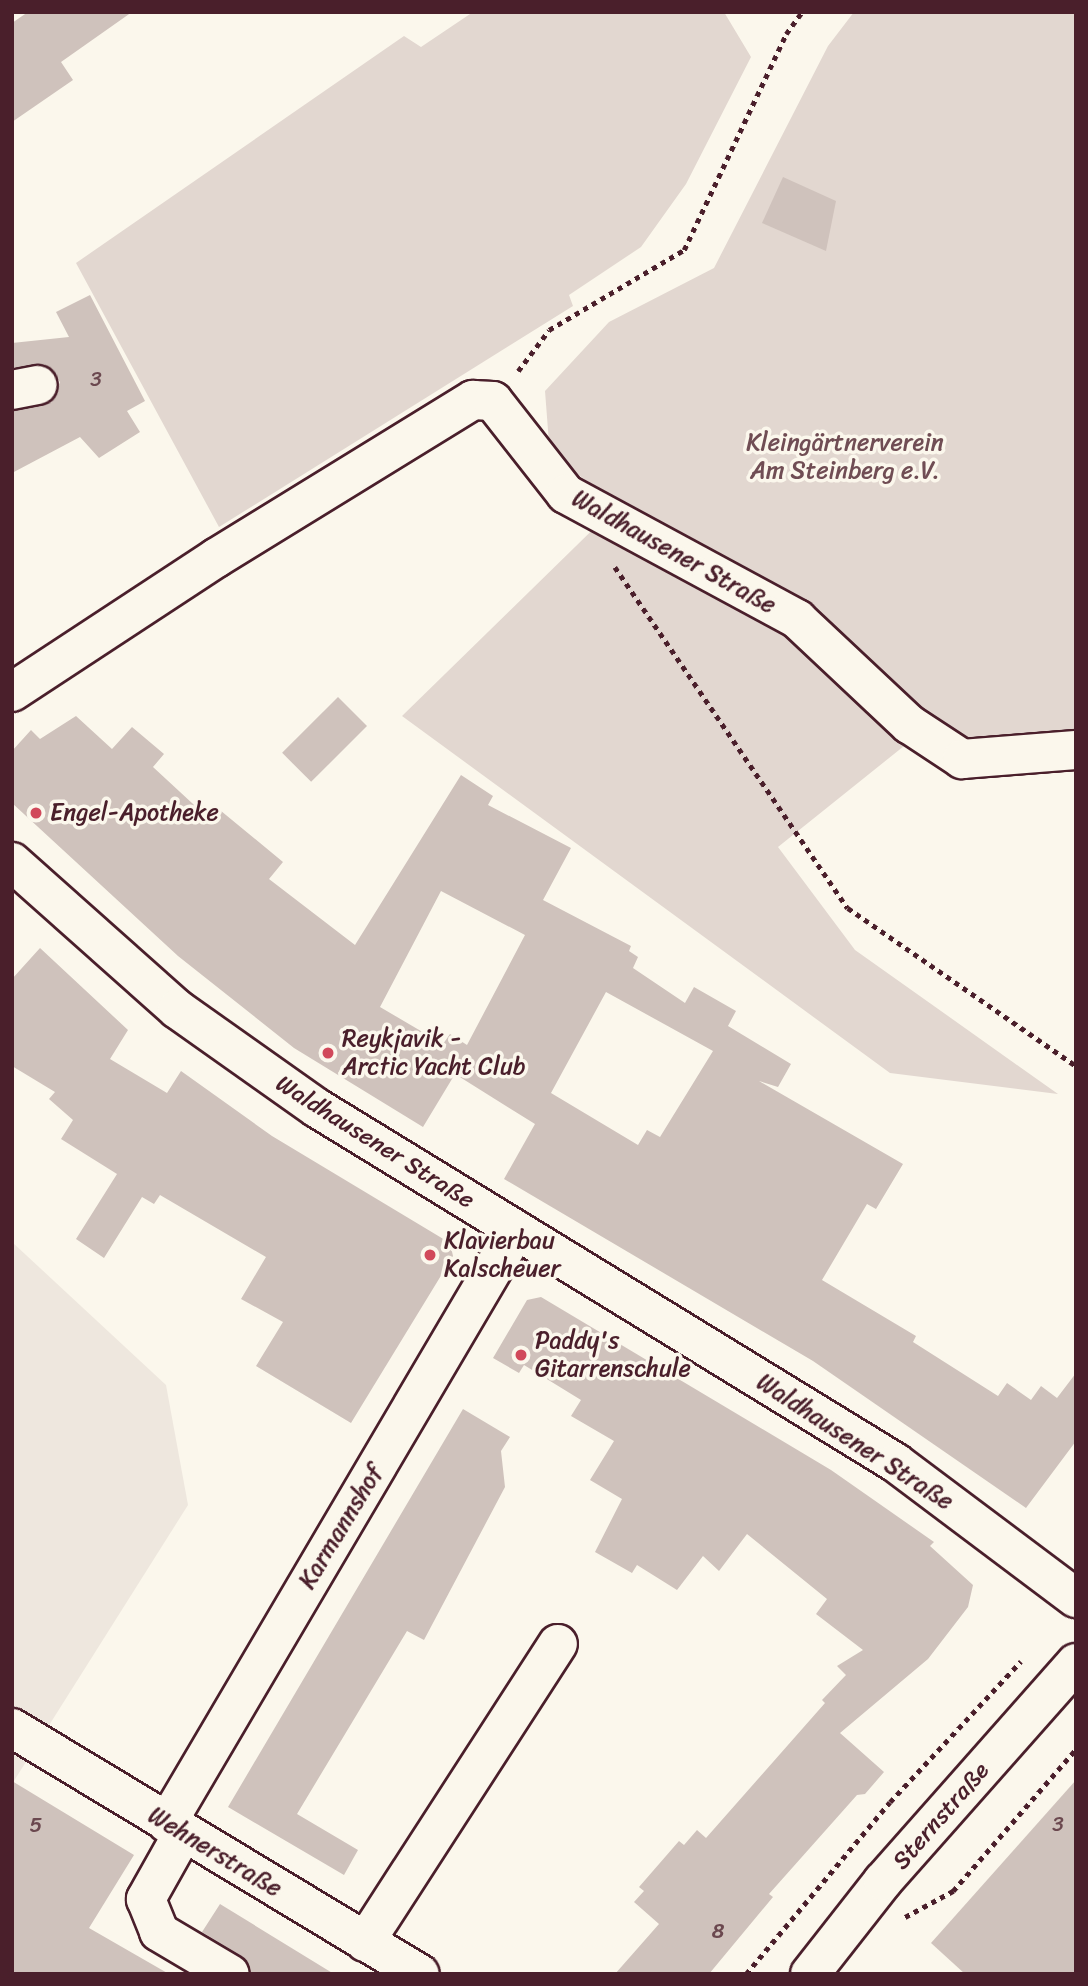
<!DOCTYPE html>
<html>
<head>
<meta charset="utf-8">
<style>
	body { margin:0 }
	#map { position:relative; width:1088px; height:1986px; overflow:hidden; background:#fbf7ec; font-family:Sriracha,sans-serif }
	div>[style] { position:absolute }
	[style*='--x'] { left:calc(var(--x)*1px); top:calc(var(--y)*1px); width:calc(var(--w)*1px); rotate:calc(var(--a)*1deg) }
	.built>* { inset:0; background:#eee7de }
	.green>* { inset:0; background:#e2d7d0 }
	.building>* { inset:0; background:#cfc2bc; transform-origin:0 0 }
	.path>* { height:4.5px; margin-top:-2.25px; transform-origin:0; background:repeating-linear-gradient(90deg,#4a1f2b 0 5px,transparent 0 10px) }
	.roads { filter:drop-shadow(2px 0 #4a1f2b) drop-shadow(-2px 0 #4a1f2b) drop-shadow(0 2px #4a1f2b) drop-shadow(0 -2px #4a1f2b) }
	.minor>* { height:38px; margin:-19px; padding:0 19px; transform-origin:19px; border-radius:19px; background:#fbf7ec }
	.major>* { height:38px; margin:-19px; padding:0 19px; transform-origin:19px; border-radius:19px; background:#fbf7ec }
	.dots>* { width:19px; height:19px; translate:-50% -50%; box-sizing:border-box; border:4px solid #fbf7ec; border-radius:50% }
	span { translate:-50% -50%; white-space:nowrap; text-align:center; line-height:1.15; -webkit-text-stroke:7px #fbf7ec; paint-order:stroke }
	.number-label { font-size:21px; color:#6b484f }
	.number-label span { -webkit-text-stroke-width:0 }
	.park-label { font-size:24px; color:#704d54 }
	.street-label { font-size:24px; color:#4a1f2b }
	.poi-label { font-size:24px; color:#4a1f2b }
	.left { translate:0 -50%; text-align:left }
	.frame { position:absolute; inset:0; border:14px solid #4a1f2b; pointer-events:none }
</style>
</head>
<body>
<div id="map">
	<div class="built">
		<div style="clip-path:polygon(12px 1242px,166px 1385px,188px 1505px,12px 1784px)"></div>
	</div>
	<div class="green">
		<div style="clip-path:polygon(473px 12px,724px 12px,751px 57px,686px 184px,641px 247px,569px 295px,573px 306px,219px 527px,76px 263px,404px 36px,421px 47px)"></div>
		<div style="clip-path:polygon(854px 12px,1076px 12px,1076px 762px,966px 773px,924px 730px,778px 847px,855px 950px,1058px 1094px,890px 1073px,402px 716px,620px 503px,550px 456px,545px 391px,609px 322px,714px 268px,828px 46px)"></div>
	</div>
	<div class="building">
		<div style="clip-path:polygon(28px 12px,132px 12px,61px 62px,73px 80px,12px 122px,12px 23px)"></div>
		<div style="clip-path:polygon(783px 177px,836px 201px,826px 251px,762px 223px)"></div>
		<div style="clip-path:polygon(90px 295px,145px 401px,127px 411px,140px 432px,99px 458px,80px 437px,12px 473px,12px 411px,52px 402px,60px 382px,44px 364px,12px 368px,12px 343px,69px 337px,56px 312px)"></div>
		<div style="left:338px;top:697px;width:41px;height:79px;rotate:45deg"></div>
		<div style="clip-path:polygon(evenodd,76px 716px,112px 749px,132px 727px,164px 754px,153px 767px,206px 816px,215px 806px,283px 862px,269px 879px,355px 945px,461px 775px,493px 796px,488px 805px,571px 848px,543px 900px,631px 946px,629px 951px,638px 957px,633px 968px,685px 1003px,694px 987px,736px 1011px,728px 1026px,791px 1064px,778px 1087px,759px 1081px,903px 1164px,876px 1209px,867px 1204px,822px 1280px,916px 1336px,913px 1342px,998px 1396px,1007px 1383px,1031px 1400px,1041px 1386px,1057px 1398px,1076px 1373px,1076px 1441px,1026px 1508px,813px 1361px,504px 1179px,535px 1124px,455px 1074px,423px 1127px,294px 1048px,178px 956px,12px 803px,12px 751px,31px 730px,40px 739px,76px 716px,441px 891px,525px 935px,467px 1045px,450px 1034px,443px 1044px,380px 1007px,441px 891px,76px 716px,606px 992px,713px 1051px,660px 1137px,647px 1130px,638px 1145px,551px 1093px,606px 992px)"></div>
		<div style="clip-path:polygon(40px 948px,128px 1030px,110px 1059px,167px 1093px,181px 1071px,272px 1136px,450px 1243px,453px 1256px,351px 1423px,256px 1366px,283px 1322px,241px 1299px,266px 1257px,160px 1195px,154px 1204px,142px 1197px,104px 1258px,76px 1239px,117px 1174px,61px 1139px,73px 1120px,49px 1099px,55px 1092px,12px 1066px,12px 979px)"></div>
		<div style="clip-path:polygon(541px 1297px,831px 1470px,934px 1542px,930px 1546px,973px 1585px,968px 1607px,928px 1659px,840px 1733px,884px 1772px,865px 1794px,857px 1795px,769px 1894px,773px 1897px,709px 1974px,615px 1974px,659px 1924px,634px 1902px,644px 1891px,639px 1887px,679px 1841px,684px 1845px,697px 1830px,706px 1838px,825px 1703px,822px 1700px,846px 1675px,837px 1666px,863px 1650px,816px 1614px,827px 1599px,747px 1534px,719px 1571px,703px 1556px,677px 1590px,637px 1565px,632px 1573px,595px 1552px,622px 1499px,590px 1480px,614px 1441px,571px 1416px,581px 1400px,524px 1365px,519px 1373px,493px 1358px,527px 1300px)"></div>
		<div style="clip-path:polygon(463px 1409px,510px 1437px,501px 1451px,505px 1487px,424px 1640px,407px 1631px,297px 1814px,358px 1850px,344px 1875px,228px 1807px)"></div>
		<div style="clip-path:polygon(1076px 1780px,1076px 1974px,965px 1974px,931px 1943px)"></div>
		<div style="clip-path:polygon(12px 1781px,134px 1855px,89px 1928px,169px 1974px,12px 1974px)"></div>
		<div style="clip-path:polygon(220px 1904px,334px 1974px,252px 1974px,242px 1956px,202px 1932px)"></div>
	</div>
	<div class="path">
		<div style="--x:518;--y:371;--w:51;--a:-52.9"></div>
		<div style="--x:549;--y:330;--w:157;--a:-30.7"></div>
		<div style="--x:684;--y:250;--w:239;--a:-64.7"></div>
		<div style="--x:786;--y:34;--w:27;--a:-54"></div>
		<div style="--x:615;--y:567;--w:413;--a:55.7"></div>
		<div style="--x:848;--y:908;--w:277;--a:34.7"></div>
		<div style="--x:905;--y:1917;--w:55;--a:-28.4"></div>
		<div style="--x:953;--y:1891;--w:188;--a:-49.1"></div>
		<div style="--x:746;--y:1974;--w:224;--a:-50.1"></div>
		<div style="--x:890;--y:1802;--w:192;--a:-47.1"></div>
	</div>
	<div class="roads">
		<div class="minor">
			<div style="--x:12;--y:390;--w:26;--a:-11"></div>
			<div style="--x:12;--y:692;--w:244;--a:-33.3"></div>
			<div style="--x:216;--y:558;--w:302;--a:-31.6"></div>
			<div style="--x:473;--y:400;--w:20;--a:3"></div>
			<div style="--x:493;--y:401;--w:118;--a:51.9"></div>
			<div style="--x:566;--y:494;--w:263;--a:28.4"></div>
			<div style="--x:797;--y:619;--w:154;--a:43.2"></div>
			<div style="--x:909;--y:724;--w:64;--a:33.4"></div>
			<div style="--x:962;--y:759;--w:114;--a:-4.5"></div>
			<div style="--x:12;--y:862;--w:221;--a:41.7"></div>
			<div style="--x:177;--y:1009;--w:171;--a:35.3"></div>
			<div style="--x:317;--y:1108;--w:679;--a:31.51"></div>
			<div style="--x:896;--y:1463;--w:225;--a:36.9"></div>
			<div style="--x:12;--y:1728;--w:476;--a:31.1"></div>
			<div style="--x:167;--y:1823;--w:688;--a:-59.52"></div>
			<div style="--x:183;--y:1833;--w:76;--a:119.3"></div>
			<div style="--x:146;--y:1899;--w:35;--a:68"></div>
			<div style="--x:159;--y:1932;--w:82;--a:30.6"></div>
			<div style="--x:365;--y:1942;--w:355;--a:-57.1"></div>
		</div>
		<div class="major">
			<div style="--x:810;--y:1974;--w:118;--a:-51.9"></div>
			<div style="--x:883;--y:1881;--w:291;--a:-48.5"></div>
		</div>
	</div>
	<div class="dots">
		<div style="left:36px;top:813px;background:#d1495b"></div>
		<div style="left:328px;top:1053px;background:#d1495b"></div>
		<div style="left:430px;top:1255px;background:#d1495b"></div>
		<div style="left:521px;top:1355px;background:#d1495b"></div>
	</div>
	<div class="number-label">
		<span style="left:96px;top:379px">3</span>
		<span style="left:1058px;top:1824px">3</span>
		<span style="left:36px;top:1825px">5</span>
		<span style="left:718px;top:1931px">8</span>
	</div>
	<div class="park-label">
		<span style="left:845px;top:457px">Kleingärtnerverein<br>Am Steinberg e.V.</span>
	</div>
	<div class="street-label">
		<span style="left:674px;top:552px;rotate:29deg">Waldhausener Straße</span>
		<span style="left:375px;top:1142px;rotate:32deg">Waldhausener Straße</span>
		<span style="left:855px;top:1442px;rotate:33deg">Waldhausener Straße</span>
		<span style="left:341px;top:1527px;rotate:-59deg">Karmannshof</span>
		<span style="left:941px;top:1816px;rotate:-49deg">Sternstraße</span>
		<span style="left:215px;top:1852px;rotate:31deg">Wehnerstraße</span>
	</div>
	<div class="poi-label">
		<span class="left" style="left:50px;top:813px">Engel-Apotheke</span>
		<span class="left" style="left:342px;top:1053px">Reykjavik -<br>Arctic Yacht Club</span>
		<span class="left" style="left:444px;top:1255px">Klavierbau<br>Kalscheuer</span>
		<span class="left" style="left:535px;top:1355px">Paddy's<br>Gitarrenschule</span>
	</div>
	<div class="frame"></div>
</div>
</body>
</html>
